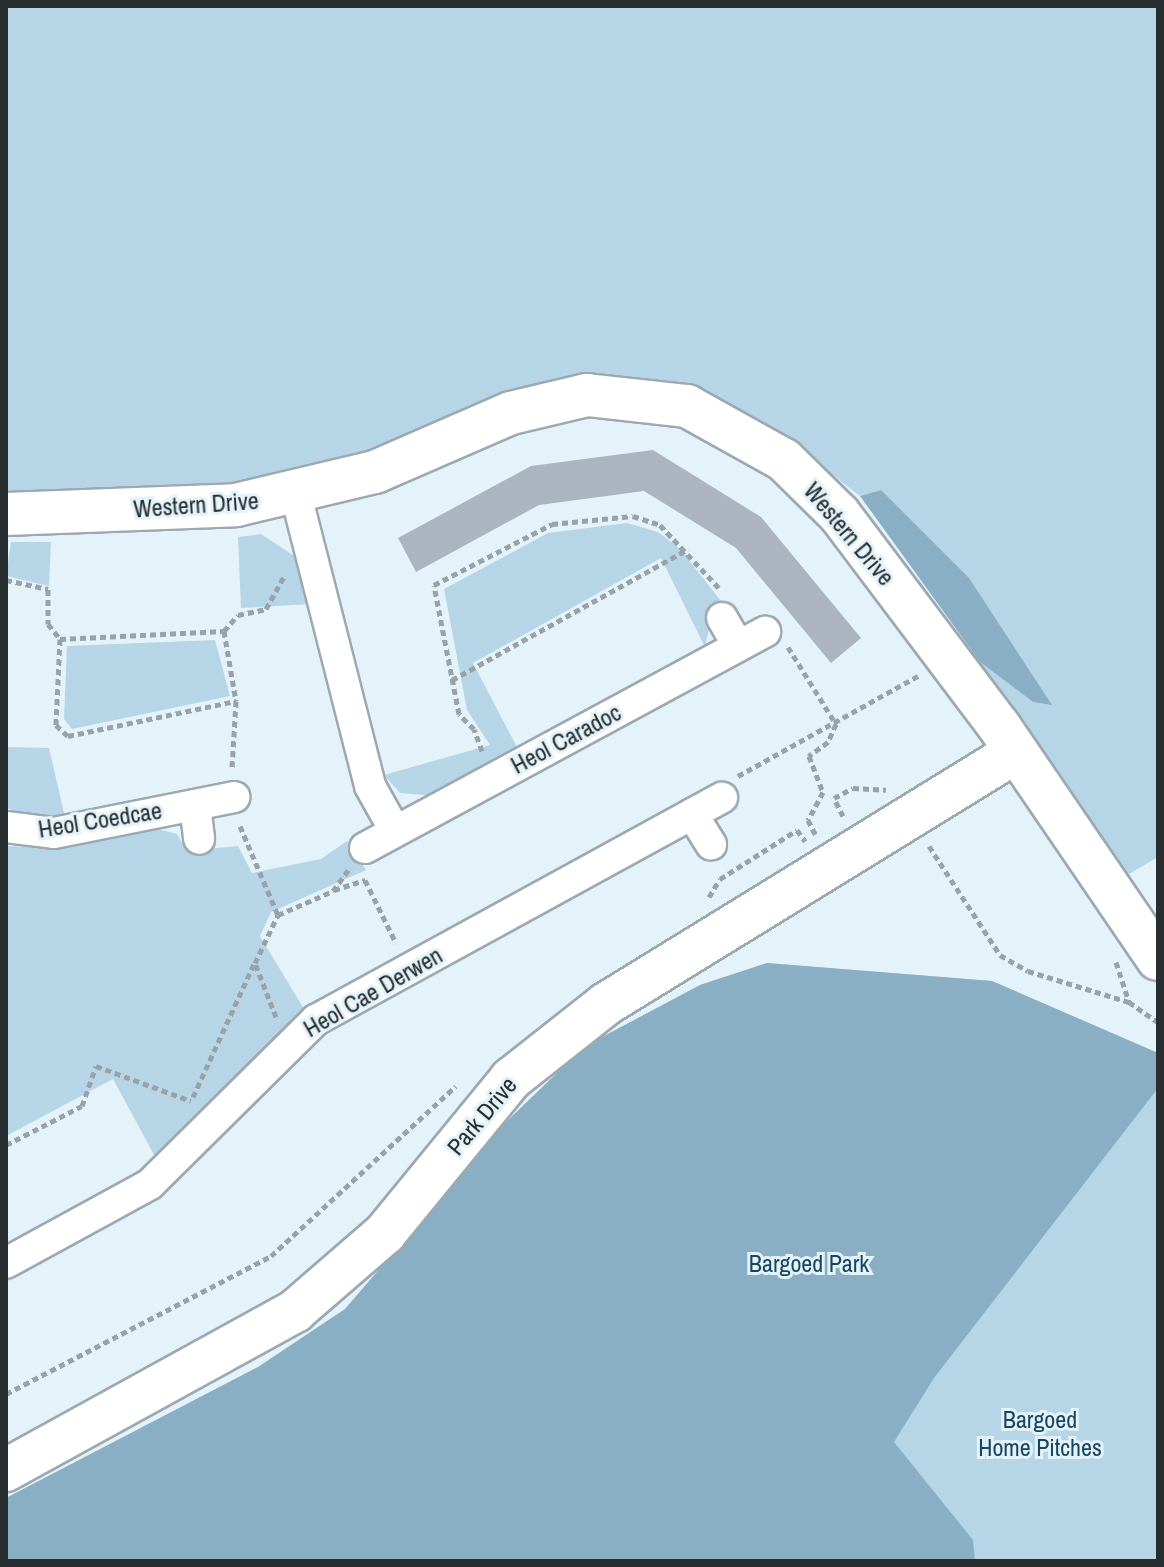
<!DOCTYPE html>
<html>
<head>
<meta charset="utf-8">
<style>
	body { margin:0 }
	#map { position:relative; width:1164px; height:1567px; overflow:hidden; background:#e4f2f9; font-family:"Archivo Narrow",sans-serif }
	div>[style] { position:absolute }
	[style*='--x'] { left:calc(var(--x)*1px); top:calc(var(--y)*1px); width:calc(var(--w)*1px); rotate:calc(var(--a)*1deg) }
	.green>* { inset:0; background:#b6d6e8 }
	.forest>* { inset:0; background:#8aafc5 }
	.building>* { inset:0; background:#acb5bf }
	.path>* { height:5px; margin-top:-2.5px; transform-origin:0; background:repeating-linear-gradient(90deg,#98a2a8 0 6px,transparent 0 10px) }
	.roads { filter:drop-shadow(2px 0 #9da9b1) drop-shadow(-2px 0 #9da9b1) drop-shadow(0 2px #9da9b1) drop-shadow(0 -2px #9da9b1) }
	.street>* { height:30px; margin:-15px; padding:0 15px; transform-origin:15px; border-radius:15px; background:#fff }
	.secondary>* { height:42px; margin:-21px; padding:0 21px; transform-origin:21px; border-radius:21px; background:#fff }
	span { translate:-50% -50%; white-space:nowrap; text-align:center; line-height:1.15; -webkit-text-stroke:6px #e4f2f9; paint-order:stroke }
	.street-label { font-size:24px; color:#282d30 }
	.park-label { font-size:24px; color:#16475e }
	.frame { position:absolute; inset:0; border:8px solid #282d30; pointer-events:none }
</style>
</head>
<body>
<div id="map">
	<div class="green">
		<div style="clip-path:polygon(6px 6px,1158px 6px,1158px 857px,1129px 874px,1094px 835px,980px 662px,1033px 702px,881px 490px,860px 496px,763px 421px,690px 390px,364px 459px,236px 495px,6px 491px)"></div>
		<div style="clip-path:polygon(627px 523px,658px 532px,680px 549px,725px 606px,712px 615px,705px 647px,661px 558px,473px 663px,518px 749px,435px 796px,400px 793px,384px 775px,490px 745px,467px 710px,444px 589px,548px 533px)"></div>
		<div style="clip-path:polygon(261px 534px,305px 563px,311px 604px,241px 608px,238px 537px)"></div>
		<div style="clip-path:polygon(11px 542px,51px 542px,49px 586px,6px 576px)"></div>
		<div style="clip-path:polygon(215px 640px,230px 696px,72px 729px,64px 719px,67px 646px)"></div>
		<div style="clip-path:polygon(6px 747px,49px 748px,65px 817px,38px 819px,6px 808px)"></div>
		<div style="clip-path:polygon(153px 828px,177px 834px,187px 851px,238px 846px,252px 873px,321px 859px,347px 841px,366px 870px,271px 912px,260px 936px,307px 1014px,159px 1164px,113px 1079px,6px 1136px,6px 846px,59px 848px)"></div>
		<div style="clip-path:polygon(767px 963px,992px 981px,1158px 1053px,1158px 1561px,6px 1561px,6px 1498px,258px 1367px,345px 1309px,505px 1123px,700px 985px)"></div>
	</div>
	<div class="forest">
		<div style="clip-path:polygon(881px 490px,969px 578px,1052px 705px,1033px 702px,980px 662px,860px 496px)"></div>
		<div style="clip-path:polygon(767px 963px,992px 981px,1158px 1053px,1158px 1088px,934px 1378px,894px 1442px,973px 1540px,975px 1561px,6px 1561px,6px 1498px,258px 1367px,345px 1309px,505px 1123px,585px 1046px,700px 985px)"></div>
	</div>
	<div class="building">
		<div style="clip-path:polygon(653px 450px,761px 517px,861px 638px,831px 663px,736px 548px,644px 491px,539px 505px,416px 572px,398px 538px,531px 466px)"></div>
	</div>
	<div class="path">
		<div style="--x:6;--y:580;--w:43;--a:12.1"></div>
		<div style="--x:48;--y:589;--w:35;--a:90"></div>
		<div style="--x:48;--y:624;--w:19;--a:51"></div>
		<div style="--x:60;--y:639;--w:164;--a:-2.8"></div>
		<div style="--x:224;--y:631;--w:21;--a:-49"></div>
		<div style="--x:238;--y:615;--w:29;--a:-12"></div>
		<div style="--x:266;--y:609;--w:39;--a:-61"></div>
		<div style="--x:224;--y:631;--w:71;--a:80.3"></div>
		<div style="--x:236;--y:701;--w:68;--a:93.4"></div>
		<div style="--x:60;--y:639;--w:86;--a:92.7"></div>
		<div style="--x:56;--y:725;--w:16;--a:43"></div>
		<div style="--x:68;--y:736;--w:172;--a:-11.8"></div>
		<div style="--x:788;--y:647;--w:91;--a:58.1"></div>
		<div style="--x:836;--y:724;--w:20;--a:114"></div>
		<div style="--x:828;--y:742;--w:24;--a:144"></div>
		<div style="--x:809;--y:756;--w:39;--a:69"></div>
		<div style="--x:823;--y:792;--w:32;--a:118"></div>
		<div style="--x:808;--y:820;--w:16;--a:63"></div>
		<div style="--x:452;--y:680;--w:270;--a:-29"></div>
		<div style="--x:482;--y:751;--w:23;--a:-110"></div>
		<div style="--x:474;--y:729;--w:21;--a:-135"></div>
		<div style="--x:459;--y:714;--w:131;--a:-101"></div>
		<div style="--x:434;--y:585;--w:133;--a:-27.3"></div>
		<div style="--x:552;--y:524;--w:81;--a:-5.6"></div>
		<div style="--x:633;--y:516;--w:28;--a:18"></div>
		<div style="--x:660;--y:525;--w:86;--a:46.9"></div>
		<div style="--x:738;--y:776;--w:206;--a:-29.1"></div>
		<div style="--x:843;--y:816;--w:20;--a:-117"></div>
		<div style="--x:834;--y:798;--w:21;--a:-28"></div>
		<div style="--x:853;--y:788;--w:33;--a:3"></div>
		<div style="--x:240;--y:826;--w:97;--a:66.9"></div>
		<div style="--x:929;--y:846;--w:130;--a:56.9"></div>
		<div style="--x:1000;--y:955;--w:32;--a:30"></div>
		<div style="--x:1028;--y:971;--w:106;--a:17.1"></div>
		<div style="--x:1129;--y:1002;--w:35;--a:35"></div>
		<div style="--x:334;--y:890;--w:33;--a:-18"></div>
		<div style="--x:365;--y:880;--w:70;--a:63.8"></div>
		<div style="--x:709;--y:897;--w:21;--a:-59"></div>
		<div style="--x:720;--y:879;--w:91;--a:-32.5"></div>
		<div style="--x:797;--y:830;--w:14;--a:54"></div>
		<div style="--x:1116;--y:962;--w:42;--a:72"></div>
		<div style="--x:276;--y:1017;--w:58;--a:-111.3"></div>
		<div style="--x:255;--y:963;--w:53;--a:-64.4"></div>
		<div style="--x:278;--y:915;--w:60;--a:-23.6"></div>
		<div style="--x:333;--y:891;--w:26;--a:-54"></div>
		<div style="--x:193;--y:1097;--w:146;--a:-65.4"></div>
		<div style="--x:6;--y:1145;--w:85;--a:-27.2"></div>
		<div style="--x:82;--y:1106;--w:42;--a:-70.7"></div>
		<div style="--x:96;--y:1066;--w:101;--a:20.2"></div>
		<div style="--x:6;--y:1394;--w:299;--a:-27.5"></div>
		<div style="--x:271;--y:1256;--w:251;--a:-42.6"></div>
	</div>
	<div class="roads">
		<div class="street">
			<div style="--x:296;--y:495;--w:300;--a:75.7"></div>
			<div style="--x:370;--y:786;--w:51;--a:60.9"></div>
			<div style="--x:722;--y:618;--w:32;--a:60"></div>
			<div style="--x:195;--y:805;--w:34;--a:83"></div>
			<div style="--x:692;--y:814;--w:36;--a:58"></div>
			<div style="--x:6;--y:827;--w:48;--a:7.1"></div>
			<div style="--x:54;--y:833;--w:184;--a:-11.3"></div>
			<div style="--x:365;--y:848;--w:455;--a:-28.4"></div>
			<div style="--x:6;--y:1263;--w:164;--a:-28.7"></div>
			<div style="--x:150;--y:1184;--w:233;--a:-44.7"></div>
			<div style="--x:316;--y:1020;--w:463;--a:-28.7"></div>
		</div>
		<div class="secondary">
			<div style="--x:6;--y:514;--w:230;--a:-2.2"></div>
			<div style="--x:236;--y:505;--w:143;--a:-13.4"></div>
			<div style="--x:375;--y:472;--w:148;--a:-23.5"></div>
			<div style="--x:511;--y:413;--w:78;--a:-13.3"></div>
			<div style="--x:587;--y:395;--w:101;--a:6.3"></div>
			<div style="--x:687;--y:406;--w:111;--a:29.1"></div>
			<div style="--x:784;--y:460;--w:77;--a:44.5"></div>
			<div style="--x:839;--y:514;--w:266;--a:53"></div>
			<div style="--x:999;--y:726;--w:282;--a:55.7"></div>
			<div style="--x:6;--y:1470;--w:330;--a:-28.8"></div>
			<div style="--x:295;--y:1311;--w:119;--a:-40.9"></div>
			<div style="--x:385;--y:1233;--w:199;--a:-50.7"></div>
			<div style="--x:511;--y:1079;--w:121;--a:-38.3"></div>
			<div style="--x:606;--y:1004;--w:481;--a:-31.6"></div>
		</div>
	</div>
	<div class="street-label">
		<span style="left:196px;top:505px;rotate:-4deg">Western Drive</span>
		<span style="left:849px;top:534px;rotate:50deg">Western Drive</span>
		<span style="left:566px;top:739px;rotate:-28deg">Heol Caradoc</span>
		<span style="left:100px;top:820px;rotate:-9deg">Heol Coedcae</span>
		<span style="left:373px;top:992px;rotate:-30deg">Heol Cae Derwen</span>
		<span style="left:482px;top:1116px;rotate:-50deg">Park Drive</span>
	</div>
	<div class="park-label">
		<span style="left:809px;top:1264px">Bargoed Park</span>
		<span style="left:1040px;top:1434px">Bargoed<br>Home Pitches</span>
	</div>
	<div class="frame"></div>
</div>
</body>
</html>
